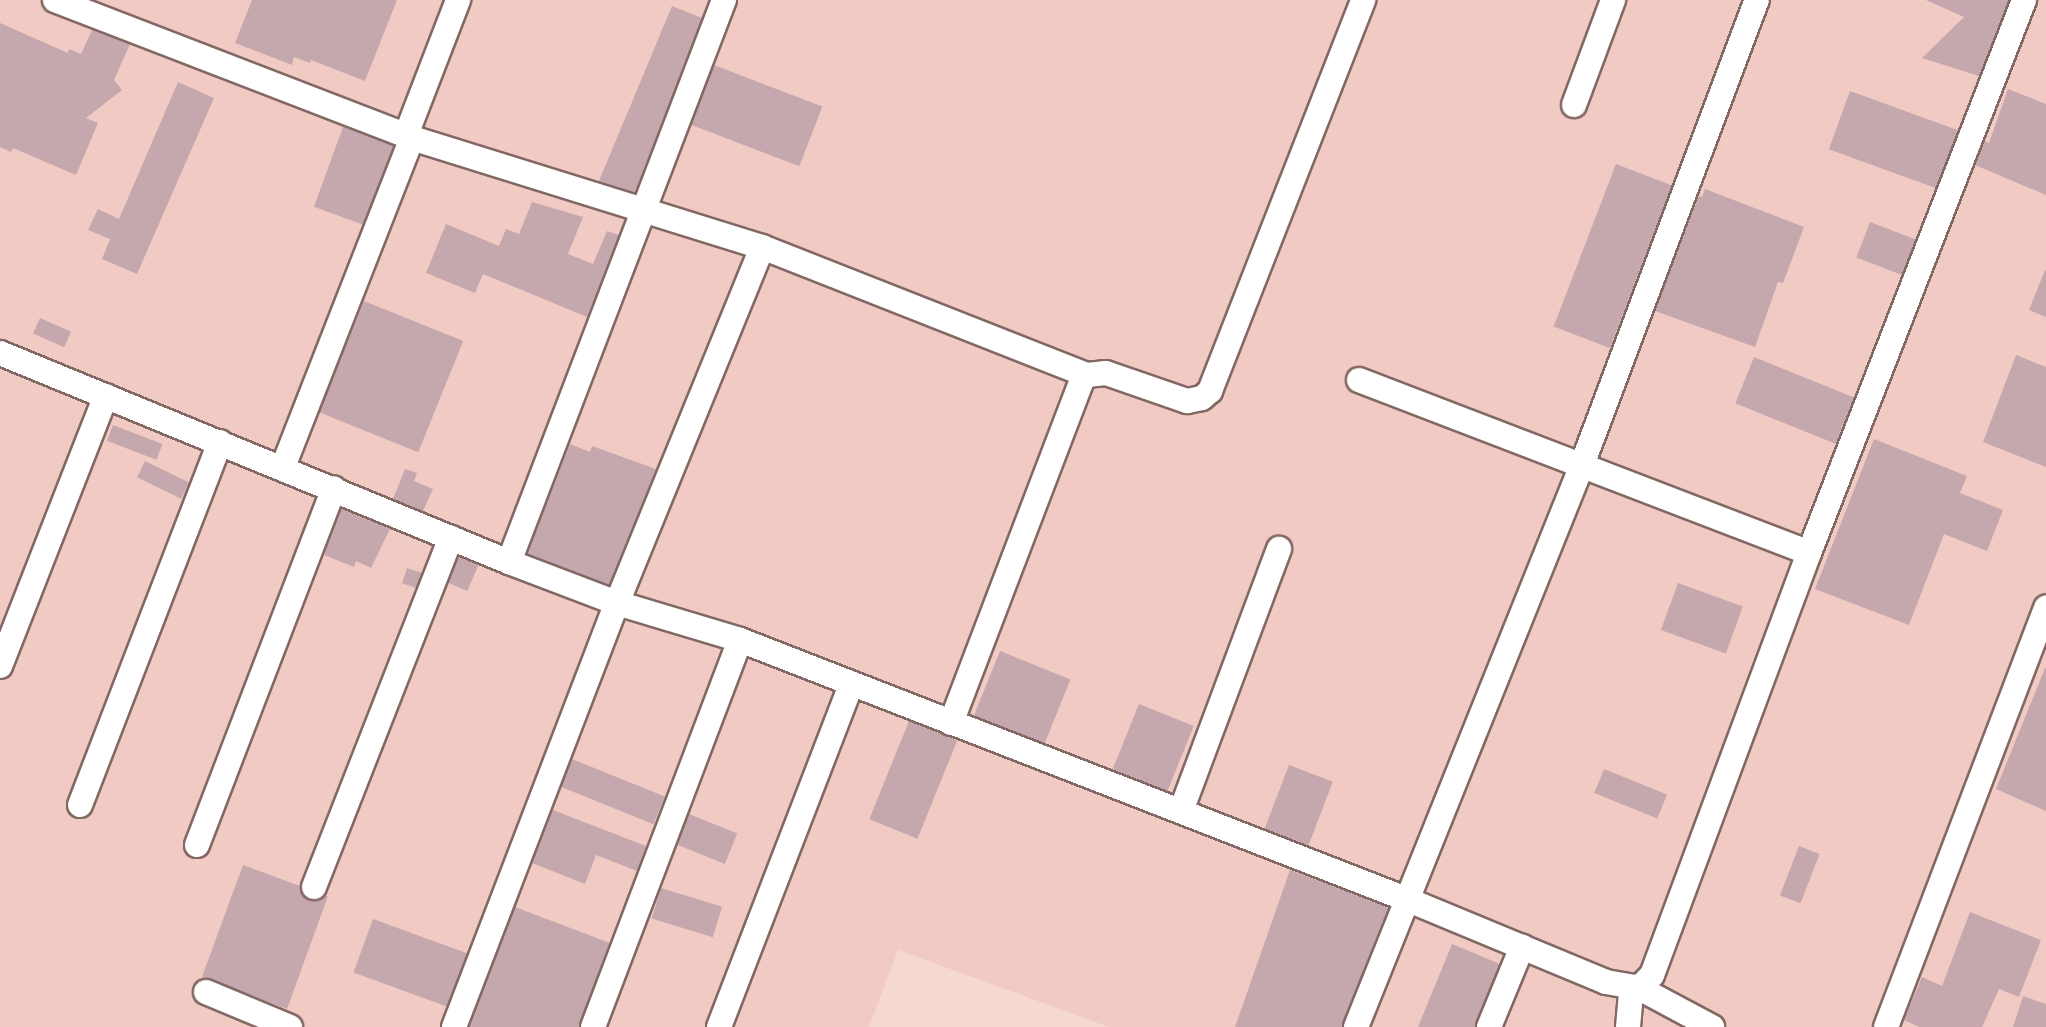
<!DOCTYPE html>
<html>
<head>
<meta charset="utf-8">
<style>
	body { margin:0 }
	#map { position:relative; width:2046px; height:1027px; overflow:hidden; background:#f6d8d2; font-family:Poppins,sans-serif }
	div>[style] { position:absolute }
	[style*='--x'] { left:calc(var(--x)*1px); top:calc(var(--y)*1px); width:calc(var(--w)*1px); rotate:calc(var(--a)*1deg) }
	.built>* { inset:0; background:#f1cac4 }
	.building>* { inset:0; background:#c5a8ad; transform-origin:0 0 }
	.roads { filter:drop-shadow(2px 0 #826863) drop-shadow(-2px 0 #826863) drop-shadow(0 2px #826863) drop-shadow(0 -2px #826863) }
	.minor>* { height:24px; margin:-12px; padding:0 12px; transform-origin:12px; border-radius:12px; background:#fff }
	span { translate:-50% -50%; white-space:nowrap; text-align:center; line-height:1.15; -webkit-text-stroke:4.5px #ffe6e2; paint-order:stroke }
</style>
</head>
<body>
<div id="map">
	<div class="built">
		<div style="clip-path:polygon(0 0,2046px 0,2046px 1027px,1109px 1027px,898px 950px,869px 1027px,0 1027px)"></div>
	</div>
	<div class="building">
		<div style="clip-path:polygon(252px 0,397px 0,365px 81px,311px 60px,310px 63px,294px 57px,292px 65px,235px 43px)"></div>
		<div style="clip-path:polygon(1926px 0,2009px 0,1979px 76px,1922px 58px,1964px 17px)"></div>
		<div style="clip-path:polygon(672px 6px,702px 18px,635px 193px,599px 181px)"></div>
		<div style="clip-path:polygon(0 23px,68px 53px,69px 49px,81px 54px,92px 30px,130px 44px,114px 80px,122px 90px,86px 118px,98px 123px,76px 175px,13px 148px,11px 152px,0 147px)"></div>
		<div style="left:714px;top:65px;width:116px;height:64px;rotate:21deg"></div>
		<div style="clip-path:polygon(178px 82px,214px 98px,137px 274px,102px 259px,110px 239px,88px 230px,98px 209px,119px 219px)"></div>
		<div style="clip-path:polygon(2008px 89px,2046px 104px,2046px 195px,1975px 165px,1984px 141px,1989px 143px)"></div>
		<div style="left:1850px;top:91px;width:115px;height:62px;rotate:20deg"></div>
		<div style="left:343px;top:127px;width:54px;height:85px;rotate:20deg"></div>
		<div style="left:1616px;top:164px;width:60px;height:174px;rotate:21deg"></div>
		<div style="clip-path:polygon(1705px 189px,1804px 227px,1783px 283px,1778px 282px,1755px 347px,1655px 311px,1699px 196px,1702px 197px)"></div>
		<div style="clip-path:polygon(532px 202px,583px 217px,568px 254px,593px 264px,607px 231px,619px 235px,587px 317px,483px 274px,475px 293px,426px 273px,446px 224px,499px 246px,506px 229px,519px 234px)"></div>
		<div style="left:1870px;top:222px;width:49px;height:38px;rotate:21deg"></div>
		<div style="clip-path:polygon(2045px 270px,2046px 270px,2046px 317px,2029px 310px)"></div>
		<div style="left:364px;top:301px;width:107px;height:120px;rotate:22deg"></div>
		<div style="left:40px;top:318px;width:34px;height:17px;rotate:24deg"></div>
		<div style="clip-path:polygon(2016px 355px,2046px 367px,2046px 467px,1983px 442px)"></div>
		<div style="left:1754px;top:357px;width:108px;height:50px;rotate:22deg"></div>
		<div style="left:113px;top:425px;width:53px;height:17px;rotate:21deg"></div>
		<div style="clip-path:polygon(1874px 439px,1967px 476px,1960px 493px,2003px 510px,1987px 551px,1944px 534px,1909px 625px,1815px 589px)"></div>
		<div style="clip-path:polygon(570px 444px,590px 452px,592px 446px,656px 469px,609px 585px,527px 554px)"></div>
		<div style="left:145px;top:461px;width:49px;height:18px;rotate:26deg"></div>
		<div style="clip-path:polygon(405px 469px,417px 473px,414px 481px,433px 489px,423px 511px,393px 499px)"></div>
		<div style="clip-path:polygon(341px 509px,390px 529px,371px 568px,356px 561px,354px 567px,324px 555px)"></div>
		<div style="left:459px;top:557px;width:21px;height:28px;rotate:23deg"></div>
		<div style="left:407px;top:568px;width:16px;height:16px;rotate:18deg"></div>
		<div style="left:1678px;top:583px;width:69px;height:50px;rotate:20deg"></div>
		<div style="left:1000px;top:651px;width:76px;height:70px;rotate:22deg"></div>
		<div style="clip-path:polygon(2045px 668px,2046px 669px,2046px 811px,1996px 789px)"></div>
		<div style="left:1139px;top:704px;width:59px;height:70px;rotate:22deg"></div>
		<div style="left:909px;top:721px;width:52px;height:106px;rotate:22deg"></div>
		<div style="left:572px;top:759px;width:100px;height:30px;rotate:22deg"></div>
		<div style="left:1289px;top:765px;width:47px;height:68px;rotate:21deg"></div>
		<div style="left:1604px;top:769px;width:68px;height:26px;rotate:22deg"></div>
		<div style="clip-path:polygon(553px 810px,646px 846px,637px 871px,596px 855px,585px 884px,532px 863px)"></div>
		<div style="left:689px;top:814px;width:52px;height:33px;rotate:22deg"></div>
		<div style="left:1799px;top:846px;width:22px;height:53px;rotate:21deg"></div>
		<div style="clip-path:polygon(243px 865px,300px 886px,303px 895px,309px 900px,328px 896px,287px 1009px,202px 977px)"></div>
		<div style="clip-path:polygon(1290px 870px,1389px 908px,1342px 1027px,1235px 1027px)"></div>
		<div style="left:661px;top:888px;width:64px;height:32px;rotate:17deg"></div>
		<div style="clip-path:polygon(515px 907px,610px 943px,579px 1027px,469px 1027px)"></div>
		<div style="clip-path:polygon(1970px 912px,2041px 940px,2019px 997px,1999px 989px,1982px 1027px,1919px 1027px,1904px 1020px,1922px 977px,1942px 986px)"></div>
		<div style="left:373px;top:919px;width:100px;height:57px;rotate:20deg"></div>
		<div style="clip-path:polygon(1452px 944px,1500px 964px,1475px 1027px,1418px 1027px)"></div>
		<div style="clip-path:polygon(2023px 996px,2046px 1004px,2046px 1027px,2013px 1027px)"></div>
	</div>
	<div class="roads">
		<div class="minor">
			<div style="--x:55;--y:0;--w:383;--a:21.1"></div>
			<div style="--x:412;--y:138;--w:367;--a:17.3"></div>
			<div style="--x:1574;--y:105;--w:112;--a:-69.6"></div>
			<div style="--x:406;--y:135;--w:145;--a:-68.9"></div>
			<div style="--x:0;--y:353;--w:550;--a:22.32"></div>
			<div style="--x:509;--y:562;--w:116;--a:20.8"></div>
			<div style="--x:617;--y:603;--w:128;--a:16.7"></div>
			<div style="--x:740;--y:640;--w:715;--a:21.25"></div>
			<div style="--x:1406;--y:899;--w:217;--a:22.5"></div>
			<div style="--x:1606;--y:982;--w:34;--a:10"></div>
			<div style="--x:1639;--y:988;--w:18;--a:-45"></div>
			<div style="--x:1652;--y:975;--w:450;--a:-69.6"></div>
			<div style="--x:1809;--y:553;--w:593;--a:-68.75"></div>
			<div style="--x:1359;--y:380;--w:482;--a:21"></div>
			<div style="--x:283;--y:467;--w:353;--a:-68.6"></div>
			<div style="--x:509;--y:562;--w:602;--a:-69.07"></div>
			<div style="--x:0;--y:666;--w:290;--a:-68.6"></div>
			<div style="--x:951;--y:723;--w:367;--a:-69.1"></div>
			<div style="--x:1082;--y:380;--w:7;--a:-45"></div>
			<div style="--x:1087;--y:375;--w:19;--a:-6"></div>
			<div style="--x:1106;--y:373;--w:86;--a:19.1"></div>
			<div style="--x:1187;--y:401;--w:15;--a:-11"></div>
			<div style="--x:1202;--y:398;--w:11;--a:-41"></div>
			<div style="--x:1210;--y:391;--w:420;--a:-68.6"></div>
			<div style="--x:80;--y:805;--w:389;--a:-68.9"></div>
			<div style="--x:1181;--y:811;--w:280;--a:-69.5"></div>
			<div style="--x:197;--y:845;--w:382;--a:-69"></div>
			<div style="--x:314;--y:887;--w:375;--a:-68.6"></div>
			<div style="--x:1639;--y:988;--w:83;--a:28.1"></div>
			<div style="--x:206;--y:992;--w:91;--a:22.6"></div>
			<div style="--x:454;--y:1027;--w:454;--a:-69"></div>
			<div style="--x:617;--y:603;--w:384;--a:-67.8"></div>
			<div style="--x:762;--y:247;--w:349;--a:21.5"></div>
			<div style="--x:593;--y:1027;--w:414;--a:-69.2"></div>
			<div style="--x:719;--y:1027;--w:367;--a:-68.9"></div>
			<div style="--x:1356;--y:1027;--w:606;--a:-68.09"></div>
			<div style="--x:1582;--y:465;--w:497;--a:-69.4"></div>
			<div style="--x:1489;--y:1027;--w:87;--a:-67.6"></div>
			<div style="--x:1628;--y:1027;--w:38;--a:-85"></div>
			<div style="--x:1886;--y:1027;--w:449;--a:-69.1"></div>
		</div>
	</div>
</div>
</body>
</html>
